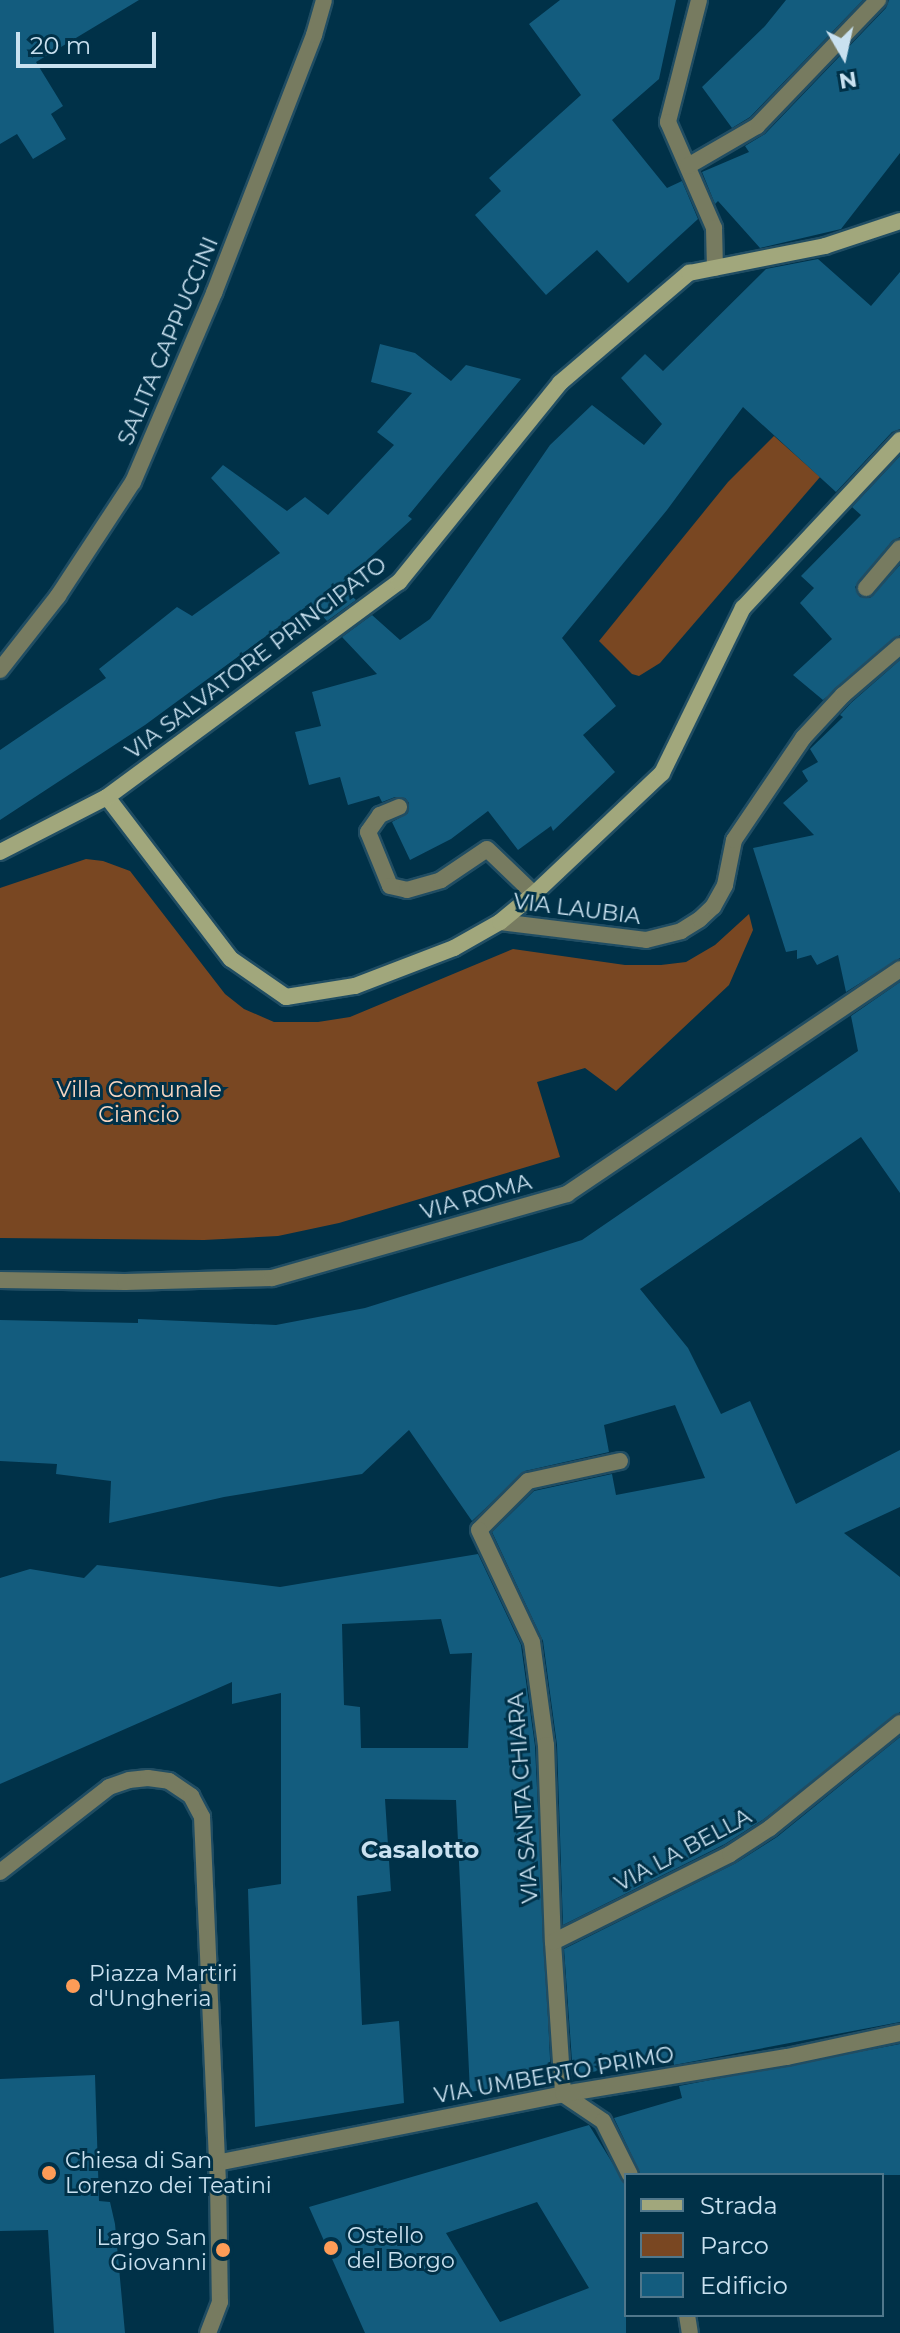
<!DOCTYPE html>
<html>
<head>
<meta charset="utf-8">
<style>
	body { margin:0 }
	#map { position:relative; width:900px; height:2333px; overflow:hidden; background:#003148; font-family:Montserrat,sans-serif }
	div>[style] { position:absolute }
	[style*='--x'] { left:calc(var(--x)*1px); top:calc(var(--y)*1px); width:calc(var(--w)*1px); rotate:calc(var(--a)*1deg) }
	.green>* { inset:0; background:#794722 }
	.building>* { inset:0; background:#135c7e }
	.roads { filter:drop-shadow(2px 0 #204d63) drop-shadow(-2px 0 #204d63) drop-shadow(0 2px #204d63) drop-shadow(0 -2px #204d63) }
	.street>* { height:16px; margin:-8px; padding:0 8px; transform-origin:8px; border-radius:8px; background:#777b60 }
	.secondary>* { height:16px; margin:-8px; padding:0 8px; transform-origin:8px; border-radius:8px; background:#a1a77c }
	.dots>* { width:22px; height:22px; translate:-50% -50%; box-sizing:border-box; border:4px solid #003148; border-radius:50% }
	span { translate:-50% -50%; white-space:nowrap; text-align:center; line-height:1.15; -webkit-text-stroke:6px #003148; paint-order:stroke }
	.street-label { font-size:22px; color:#c9e1f0 }
	.park-label { font-size:22px; color:#f7d5c0 }
	.poi-label { font-size:22px; color:#c9e1f0 }
	.left { translate:0 -50%; text-align:left }
	.right { translate:-100% -50%; text-align:right }
	.neighbourhood-label { font-size:24px; color:#c9e1f0; font-weight:700 }
	.legend { position:absolute; left:624px; top:2173px; width:260px; height:144px; box-sizing:border-box; background:#003148; border:2px solid #50778b; margin:0; padding:10px 14px; list-style:none; font-size:24px; color:#c9e1f0 }
	.legend li { display:flex; align-items:center; gap:16px; height:40px }
	.legend b { width:40px; border:2px solid #50778b }
	.north { position:absolute; left:804px; top:16px; width:80px; height:80px; -webkit-text-stroke:6px #003148; paint-order:stroke; rotate:171deg; font-size:22px; font-weight:700; line-height:32px; text-align:center; color:#c9e1f0 }
	.north::after { content:''; display:block; margin:auto; width:28px; height:36px; background:#c9e1f0; clip-path:polygon(50% 0,100% 100%,50% 72%,0 100%) }
	.scale { position:absolute; left:16px; top:32px; width:140px; height:36px; box-sizing:border-box; border:4px solid #c9e1f0; border-top:0; padding-left:10px; font-size:24px; line-height:28px; white-space:nowrap; color:#c9e1f0; -webkit-text-stroke:6px #003148; paint-order:stroke }
</style>
</head>
<body>
<div id="map">
	<div class="green">
		<div style="clip-path:polygon(774px 436px,820px 477px,660px 663px,639px 676px,632px 674px,599px 641px,728px 482px)"></div>
		<div style="clip-path:polygon(86px 859px,103px 861px,130px 871px,225px 994px,244px 1009px,274px 1022px,318px 1022px,350px 1017px,513px 949px,625px 965px,661px 965px,686px 962px,715px 945px,749px 914px,753px 930px,729px 985px,616px 1091px,585px 1068px,537px 1082px,560px 1157px,339px 1223px,278px 1236px,204px 1240px,0 1238px,0 888px)"></div>
	</div>
	<div class="building">
		<div style="clip-path:polygon(0 0,139px 0,36px 62px,63px 106px,51px 114px,66px 139px,33px 159px,17px 134px,0 144px)"></div>
		<div style="clip-path:polygon(560px 0,676px 0,659px 79px,612px 120px,667px 188px,682px 181px,698px 219px,628px 283px,597px 250px,546px 295px,475px 215px,501px 191px,489px 178px,581px 95px,529px 24px)"></div>
		<div style="clip-path:polygon(786px 0,863px 0,750px 117px,732px 128px,702px 87px,765px 26px)"></div>
		<div style="clip-path:polygon(889px 0,900px 0,900px 153px,841px 229px,760px 248px,718px 201px,715px 204px,702px 172px,749px 152px,745px 146px,765px 134px,886px 8px)"></div>
		<div style="clip-path:polygon(818px 259px,871px 306px,900px 272px,900px 429px,892px 432px,836px 492px,743px 407px,667px 510px,562px 638px,616px 706px,583px 735px,615px 772px,553px 831px,551px 826px,518px 850px,488px 811px,451px 839px,410px 860px,392px 822px,408px 813px,409px 803px,405px 798px,395px 797px,382px 802px,379px 796px,348px 805px,340px 777px,309px 785px,295px 732px,321px 726px,312px 692px,377px 674px,342px 637px,372px 615px,400px 640px,430px 619px,550px 445px,592px 405px,644px 445px,662px 424px,621px 378px,645px 354px,663px 371px,766px 269px)"></div>
		<div style="clip-path:polygon(380px 344px,415px 353px,451px 381px,466px 365px,521px 379px,408px 516px,412px 519px,340px 585px,356px 600px,327px 621px,311px 603px,145px 725px,0 820px,0 750px,106px 678px,99px 669px,177px 607px,192px 616px,280px 553px,211px 478px,223px 465px,287px 511px,305px 497px,328px 515px,394px 445px,377px 432px,412px 393px,371px 382px)"></div>
		<div style="clip-path:polygon(900px 456px,900px 537px,892px 541px,855px 587px,860px 597px,870px 598px,900px 565px,900px 635px,823px 700px,793px 675px,832px 639px,800px 603px,814px 588px,801px 576px,861px 515px,852px 507px)"></div>
		<div style="clip-path:polygon(900px 660px,900px 958px,846px 992px,838px 955px,817px 965px,811px 955px,797px 959px,797px 950px,786px 952px,753px 848px,814px 835px,783px 803px,808px 781px,802px 771px,818px 762px,810px 749px,843px 717px,840px 715px,851px 703px)"></div>
		<div style="clip-path:polygon(900px 982px,900px 1193px,861px 1137px,640px 1289px,688px 1348px,721px 1414px,750px 1401px,796px 1504px,900px 1450px,900px 1507px,844px 1533px,900px 1577px,900px 1712px,764px 1819px,725px 1844px,563px 1925px,557px 1745px,543px 1641px,492px 1532px,534px 1491px,612px 1474px,616px 1495px,705px 1478px,675px 1405px,604px 1425px,609px 1452px,525px 1471px,472px 1521px,409px 1430px,362px 1474px,224px 1497px,109px 1523px,111px 1481px,56px 1474px,57px 1464px,0 1461px,0 1320px,138px 1323px,138px 1319px,276px 1325px,365px 1308px,582px 1240px,858px 1051px,851px 1016px)"></div>
		<div style="clip-path:polygon(evenodd,478px 1554px,521px 1645px,535px 1746px,551px 2079px,470px 2092px,456px 1800px,385px 1799px,391px 1891px,357px 1896px,362px 2025px,399px 2021px,404px 2103px,255px 2127px,248px 1889px,281px 1884px,281px 1693px,232px 1704px,232px 1682px,0 1784px,0 1578px,30px 1569px,84px 1578px,97px 1565px,280px 1587px,478px 1554px,441px 1619px,450px 1654px,472px 1653px,468px 1748px,361px 1748px,360px 1707px,344px 1705px,342px 1624px,441px 1619px)"></div>
		<div style="clip-path:polygon(900px 1737px,900px 2022px,674px 2065px,673px 2059px,573px 2075px,564px 1949px,736px 1863px,777px 1837px)"></div>
		<div style="clip-path:polygon(900px 2044px,900px 2175px,641px 2175px,614px 2118px,682px 2098px,679px 2086px)"></div>
		<div style="clip-path:polygon(95px 2075px,99px 2201px,110px 2202px,115px 2224px,125px 2333px,54px 2333px,48px 2230px,0 2231px,0 2079px)"></div>
		<div style="clip-path:polygon(evenodd,589px 2125px,626px 2185px,626px 2333px,365px 2333px,309px 2207px,589px 2125px,537px 2202px,589px 2288px,500px 2322px,446px 2233px,537px 2202px)"></div>
	</div>
	<div class="roads">
		<div class="street">
			<div style="--x:699;--y:0;--w:126;--a:104.3"></div>
			<div style="--x:668;--y:122;--w:116;--a:66.5"></div>
			<div style="--x:714;--y:228;--w:40;--a:88.6"></div>
			<div style="--x:688;--y:166;--w:80;--a:-30.1"></div>
			<div style="--x:757;--y:126;--w:175;--a:-46.2"></div>
			<div style="--x:866;--y:588;--w:52;--a:-49.6"></div>
			<div style="--x:0;--y:670;--w:94;--a:-51.9"></div>
			<div style="--x:58;--y:596;--w:136;--a:-56.7"></div>
			<div style="--x:133;--y:482;--w:206;--a:-66.8"></div>
			<div style="--x:214;--y:293;--w:277;--a:-68.8"></div>
			<div style="--x:314;--y:35;--w:36;--a:-74"></div>
			<div style="--x:399;--y:807;--w:21;--a:157"></div>
			<div style="--x:380;--y:815;--w:21;--a:125"></div>
			<div style="--x:368;--y:832;--w:58;--a:67.8"></div>
			<div style="--x:390;--y:886;--w:17;--a:13"></div>
			<div style="--x:407;--y:890;--w:35;--a:-16"></div>
			<div style="--x:441;--y:880;--w:55;--a:-34"></div>
			<div style="--x:487;--y:849;--w:65;--a:43.8"></div>
			<div style="--x:500;--y:922;--w:147;--a:7"></div>
			<div style="--x:646;--y:940;--w:36;--a:-14"></div>
			<div style="--x:681;--y:931;--w:22;--a:-32"></div>
			<div style="--x:700;--y:919;--w:18;--a:-43"></div>
			<div style="--x:713;--y:907;--w:25;--a:-61"></div>
			<div style="--x:725;--y:885;--w:46;--a:-78.7"></div>
			<div style="--x:734;--y:840;--w:123;--a:-55.9"></div>
			<div style="--x:803;--y:738;--w:59;--a:-47.1"></div>
			<div style="--x:843;--y:695;--w:75;--a:-40.7"></div>
			<div style="--x:0;--y:1280;--w:125;--a:0.9"></div>
			<div style="--x:125;--y:1282;--w:147;--a:-1.6"></div>
			<div style="--x:272;--y:1278;--w:307;--a:-15.9"></div>
			<div style="--x:567;--y:1194;--w:402;--a:-34"></div>
			<div style="--x:620;--y:1461;--w:94;--a:167.7"></div>
			<div style="--x:528;--y:1481;--w:69;--a:135"></div>
			<div style="--x:479;--y:1530;--w:124;--a:64.7"></div>
			<div style="--x:532;--y:1642;--w:104;--a:82.3"></div>
			<div style="--x:546;--y:1745;--w:197;--a:88"></div>
			<div style="--x:553;--y:1942;--w:152;--a:86.2"></div>
			<div style="--x:563;--y:2094;--w:48;--a:34"></div>
			<div style="--x:603;--y:2121;--w:60;--a:63.4"></div>
			<div style="--x:0;--y:1872;--w:138;--a:-37.9"></div>
			<div style="--x:109;--y:1787;--w:21;--a:-19"></div>
			<div style="--x:129;--y:1780;--w:19;--a:-6"></div>
			<div style="--x:148;--y:1778;--w:21;--a:8"></div>
			<div style="--x:169;--y:1781;--w:27;--a:34"></div>
			<div style="--x:191;--y:1796;--w:24;--a:62"></div>
			<div style="--x:202;--y:1817;--w:364;--a:87.5"></div>
			<div style="--x:218;--y:2181;--w:121;--a:89.1"></div>
			<div style="--x:220;--y:2302;--w:33;--a:111"></div>
			<div style="--x:553;--y:1942;--w:198;--a:-26.4"></div>
			<div style="--x:730;--y:1854;--w:48;--a:-33"></div>
			<div style="--x:770;--y:1828;--w:167;--a:-38.9"></div>
			<div style="--x:216;--y:2163;--w:354;--a:-11.2"></div>
			<div style="--x:563;--y:2094;--w:227;--a:-9.4"></div>
			<div style="--x:787;--y:2057;--w:116;--a:-12"></div>
			<div style="--x:687;--y:2315;--w:18;--a:81"></div>
		</div>
		<div class="secondary">
			<div style="--x:107;--y:797;--w:204;--a:52.6"></div>
			<div style="--x:231;--y:959;--w:67;--a:34.6"></div>
			<div style="--x:286;--y:997;--w:70;--a:-9.1"></div>
			<div style="--x:355;--y:986;--w:106;--a:-21"></div>
			<div style="--x:454;--y:948;--w:53;--a:-29.5"></div>
			<div style="--x:500;--y:922;--w:44;--a:-39.5"></div>
			<div style="--x:534;--y:894;--w:176;--a:-43.4"></div>
			<div style="--x:662;--y:773;--w:184;--a:-63.9"></div>
			<div style="--x:743;--y:608;--w:230;--a:-46.9"></div>
			<div style="--x:0;--y:852;--w:120;--a:-27.2"></div>
			<div style="--x:107;--y:797;--w:363;--a:-36.4"></div>
			<div style="--x:399;--y:582;--w:256;--a:-51"></div>
			<div style="--x:560;--y:383;--w:170;--a:-40.5"></div>
			<div style="--x:689;--y:273;--w:139;--a:-11.2"></div>
			<div style="--x:825;--y:246;--w:79;--a:-18.4"></div>
		</div>
	</div>
	<div class="dots">
		<div style="left:73px;top:1986px;background:#fd9c57"></div>
		<div style="left:49px;top:2173px;background:#fd9c57"></div>
		<div style="left:331px;top:2248px;background:#fd9c57"></div>
		<div style="left:223px;top:2250px;background:#fd9c57"></div>
	</div>
	<div class="street-label">
		<span style="left:168px;top:341px;rotate:-67deg">SALITA CAPPUCCINI</span>
		<span style="left:256px;top:658px;rotate:-37deg">VIA SALVATORE PRINCIPATO</span>
		<span style="left:577px;top:909px;rotate:7deg">VIA LAUBIA</span>
		<span style="left:476px;top:1197px;rotate:-16deg">VIA ROMA</span>
		<span style="left:523px;top:1798px;rotate:-94deg">VIA SANTA CHIARA</span>
		<span style="left:683px;top:1850px;rotate:-28deg">VIA LA BELLA</span>
		<span style="left:554px;top:2075px;rotate:-10deg">VIA UMBERTO PRIMO</span>
	</div>
	<div class="park-label">
		<span style="left:139px;top:1102px">Villa Comunale<br>Ciancio</span>
	</div>
	<div class="poi-label">
		<span class="left" style="left:89px;top:1986px">Piazza Martiri<br>d'Ungheria</span>
		<span class="left" style="left:65px;top:2173px">Chiesa di San<br>Lorenzo dei Teatini</span>
		<span class="left" style="left:347px;top:2248px">Ostello<br>del Borgo</span>
		<span class="right" style="left:207px;top:2250px">Largo San<br>Giovanni</span>
	</div>
	<div class="neighbourhood-label">
		<span style="left:420px;top:1850px">Casalotto</span>
	</div>
	<ul class="legend">
	<li><b style="height:10px;background:#a1a77c"></b>Strada</li>
	<li><b style="height:22px;background:#794722"></b>Parco</li>
	<li><b style="height:22px;background:#135c7e"></b>Edificio</li>
	</ul>
	<div class="north">N</div>
	<div class="scale">20 m</div>
</div>
</body>
</html>
